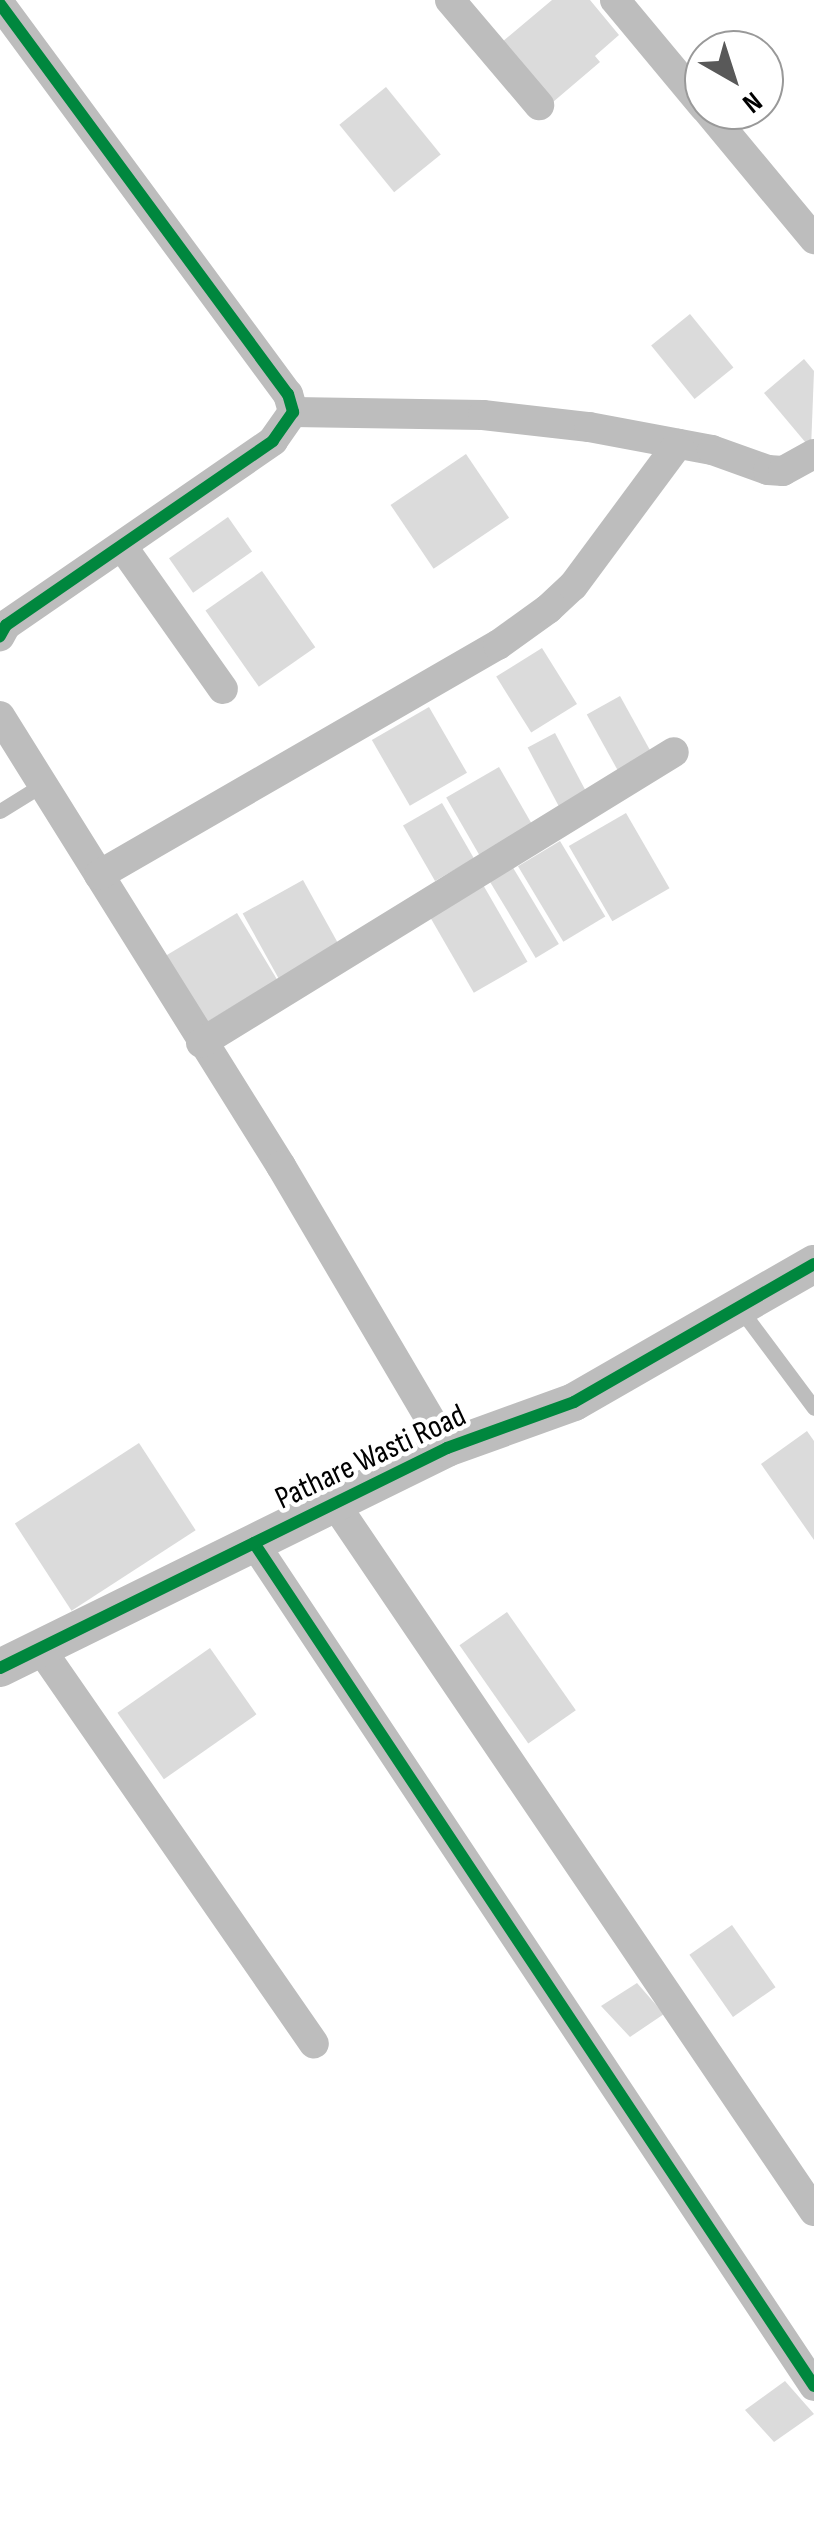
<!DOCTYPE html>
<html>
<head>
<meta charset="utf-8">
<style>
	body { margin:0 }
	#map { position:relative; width:814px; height:2544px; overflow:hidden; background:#fff; font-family:"Sofia Sans Condensed",sans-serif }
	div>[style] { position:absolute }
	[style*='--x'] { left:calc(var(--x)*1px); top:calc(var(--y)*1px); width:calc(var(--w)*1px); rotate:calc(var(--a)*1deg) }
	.building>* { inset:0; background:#dbdbdb; transform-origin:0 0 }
	.service>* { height:15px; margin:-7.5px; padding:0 7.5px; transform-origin:7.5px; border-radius:7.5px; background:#bdbdbd }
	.minor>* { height:30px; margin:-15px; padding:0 15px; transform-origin:15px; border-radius:15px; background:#bdbdbd }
	.tertiary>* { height:38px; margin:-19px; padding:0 19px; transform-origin:19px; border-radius:19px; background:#bdbdbd }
	.cycleway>* { height:12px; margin:-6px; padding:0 6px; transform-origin:6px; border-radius:6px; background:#00873e }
	span { translate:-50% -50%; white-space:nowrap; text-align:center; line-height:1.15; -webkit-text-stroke:9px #fff; paint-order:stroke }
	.street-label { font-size:32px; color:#000 }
	.north { position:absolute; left:684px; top:30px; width:100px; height:100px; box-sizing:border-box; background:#fff; border:2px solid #999; border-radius:50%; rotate:141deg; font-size:28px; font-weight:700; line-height:40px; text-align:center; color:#000 }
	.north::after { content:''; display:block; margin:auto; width:35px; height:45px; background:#595959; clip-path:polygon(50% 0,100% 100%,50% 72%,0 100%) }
</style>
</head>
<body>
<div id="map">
	<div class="building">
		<div style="clip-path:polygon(552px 0,590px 0,619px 35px,595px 56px,600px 62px,553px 102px,502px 42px)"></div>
		<div style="left:386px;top:87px;width:87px;height:60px;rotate:51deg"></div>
		<div style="left:690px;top:314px;width:69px;height:50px;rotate:51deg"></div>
		<div style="clip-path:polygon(804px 359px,814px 371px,811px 449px,764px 393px)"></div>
		<div style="left:466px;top:454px;width:77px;height:91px;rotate:56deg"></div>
		<div style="left:228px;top:517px;width:42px;height:72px;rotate:55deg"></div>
		<div style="left:262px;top:571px;width:93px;height:69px;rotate:55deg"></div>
		<div style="left:542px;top:648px;width:66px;height:54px;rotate:58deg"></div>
		<div style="left:620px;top:696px;width:70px;height:38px;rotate:61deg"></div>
		<div style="left:429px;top:707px;width:76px;height:66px;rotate:60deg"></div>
		<div style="left:555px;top:733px;width:69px;height:31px;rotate:62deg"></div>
		<div style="left:499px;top:767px;width:68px;height:61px;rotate:60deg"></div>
		<div style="left:442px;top:803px;width:64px;height:45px;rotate:60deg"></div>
		<div style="left:626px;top:813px;width:87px;height:66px;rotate:60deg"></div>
		<div style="left:560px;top:841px;width:88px;height:49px;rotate:59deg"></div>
		<div style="left:512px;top:866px;width:91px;height:27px;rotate:59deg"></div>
		<div style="left:303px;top:880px;width:74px;height:69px;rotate:61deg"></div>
		<div style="left:482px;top:883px;width:91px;height:62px;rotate:60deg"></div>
		<div style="left:237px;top:913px;width:78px;height:90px;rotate:59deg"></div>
		<div style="clip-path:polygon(807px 1431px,814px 1441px,814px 1540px,761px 1464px)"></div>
		<div style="left:139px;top:1443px;width:104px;height:148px;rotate:57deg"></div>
		<div style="left:507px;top:1612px;width:120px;height:58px;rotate:55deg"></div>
		<div style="left:210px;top:1648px;width:81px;height:113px;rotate:55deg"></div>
		<div style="left:732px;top:1925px;width:76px;height:52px;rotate:55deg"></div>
		<div style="clip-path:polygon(637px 1983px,664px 2014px,630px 2037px,601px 2006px)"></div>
		<div style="clip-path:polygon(785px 2381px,814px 2414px,774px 2442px,745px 2410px)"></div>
	</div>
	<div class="service">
		<div style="--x:0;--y:811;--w:49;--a:-31.8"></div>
		<div style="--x:741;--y:1310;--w:122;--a:53.3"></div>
	</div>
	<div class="minor">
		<div style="--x:450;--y:0;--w:138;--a:49.7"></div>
		<div style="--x:615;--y:0;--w:139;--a:50.2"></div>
		<div style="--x:0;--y:4;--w:485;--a:53.6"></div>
		<div style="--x:288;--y:394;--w:19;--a:74"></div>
		<div style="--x:293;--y:412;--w:35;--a:125"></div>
		<div style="--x:273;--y:441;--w:324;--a:145.4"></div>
		<div style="--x:6;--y:625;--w:13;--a:119"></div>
		<div style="--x:707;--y:110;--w:168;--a:50.3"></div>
		<div style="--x:293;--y:412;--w:190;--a:0.9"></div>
		<div style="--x:483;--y:415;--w:107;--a:6.5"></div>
		<div style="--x:589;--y:427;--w:125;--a:10.6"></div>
		<div style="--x:712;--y:450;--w:59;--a:19.7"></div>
		<div style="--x:768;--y:470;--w:15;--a:4"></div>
		<div style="--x:783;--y:471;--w:35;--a:-29"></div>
		<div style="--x:122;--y:546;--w:175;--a:54.8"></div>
		<div style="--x:0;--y:716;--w:531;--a:58.02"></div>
		<div style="--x:281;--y:1166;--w:327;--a:59.5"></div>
		<div style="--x:99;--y:875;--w:461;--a:-30"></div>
		<div style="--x:498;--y:645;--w:62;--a:-35.8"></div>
		<div style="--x:548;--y:609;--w:34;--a:-43"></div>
		<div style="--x:573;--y:586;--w:177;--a:-53.5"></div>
		<div style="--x:201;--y:1043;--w:555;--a:-31.6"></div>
		<div style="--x:335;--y:1504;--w:854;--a:55.88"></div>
		<div style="--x:254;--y:1543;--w:1012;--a:56.4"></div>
		<div style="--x:40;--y:1648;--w:481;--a:55.3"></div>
	</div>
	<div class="tertiary">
		<div style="--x:0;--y:1668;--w:498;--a:-26.2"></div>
		<div style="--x:447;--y:1448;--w:135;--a:-19.9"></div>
		<div style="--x:574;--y:1402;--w:277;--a:-29.9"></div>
	</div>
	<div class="cycleway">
		<div style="--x:0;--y:4;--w:485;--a:53.6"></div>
		<div style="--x:288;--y:394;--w:19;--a:74"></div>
		<div style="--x:293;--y:412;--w:35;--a:125"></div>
		<div style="--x:273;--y:441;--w:324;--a:145.4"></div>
		<div style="--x:6;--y:625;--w:13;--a:119"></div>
		<div style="--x:254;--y:1543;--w:1012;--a:56.4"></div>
		<div style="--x:0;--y:1668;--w:498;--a:-26.2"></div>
		<div style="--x:447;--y:1448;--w:135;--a:-19.9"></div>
		<div style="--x:574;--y:1402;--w:277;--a:-29.9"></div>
	</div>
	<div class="street-label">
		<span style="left:371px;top:1458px;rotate:-25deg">Pathare Wasti Road</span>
	</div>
	<div class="north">N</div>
</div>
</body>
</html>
